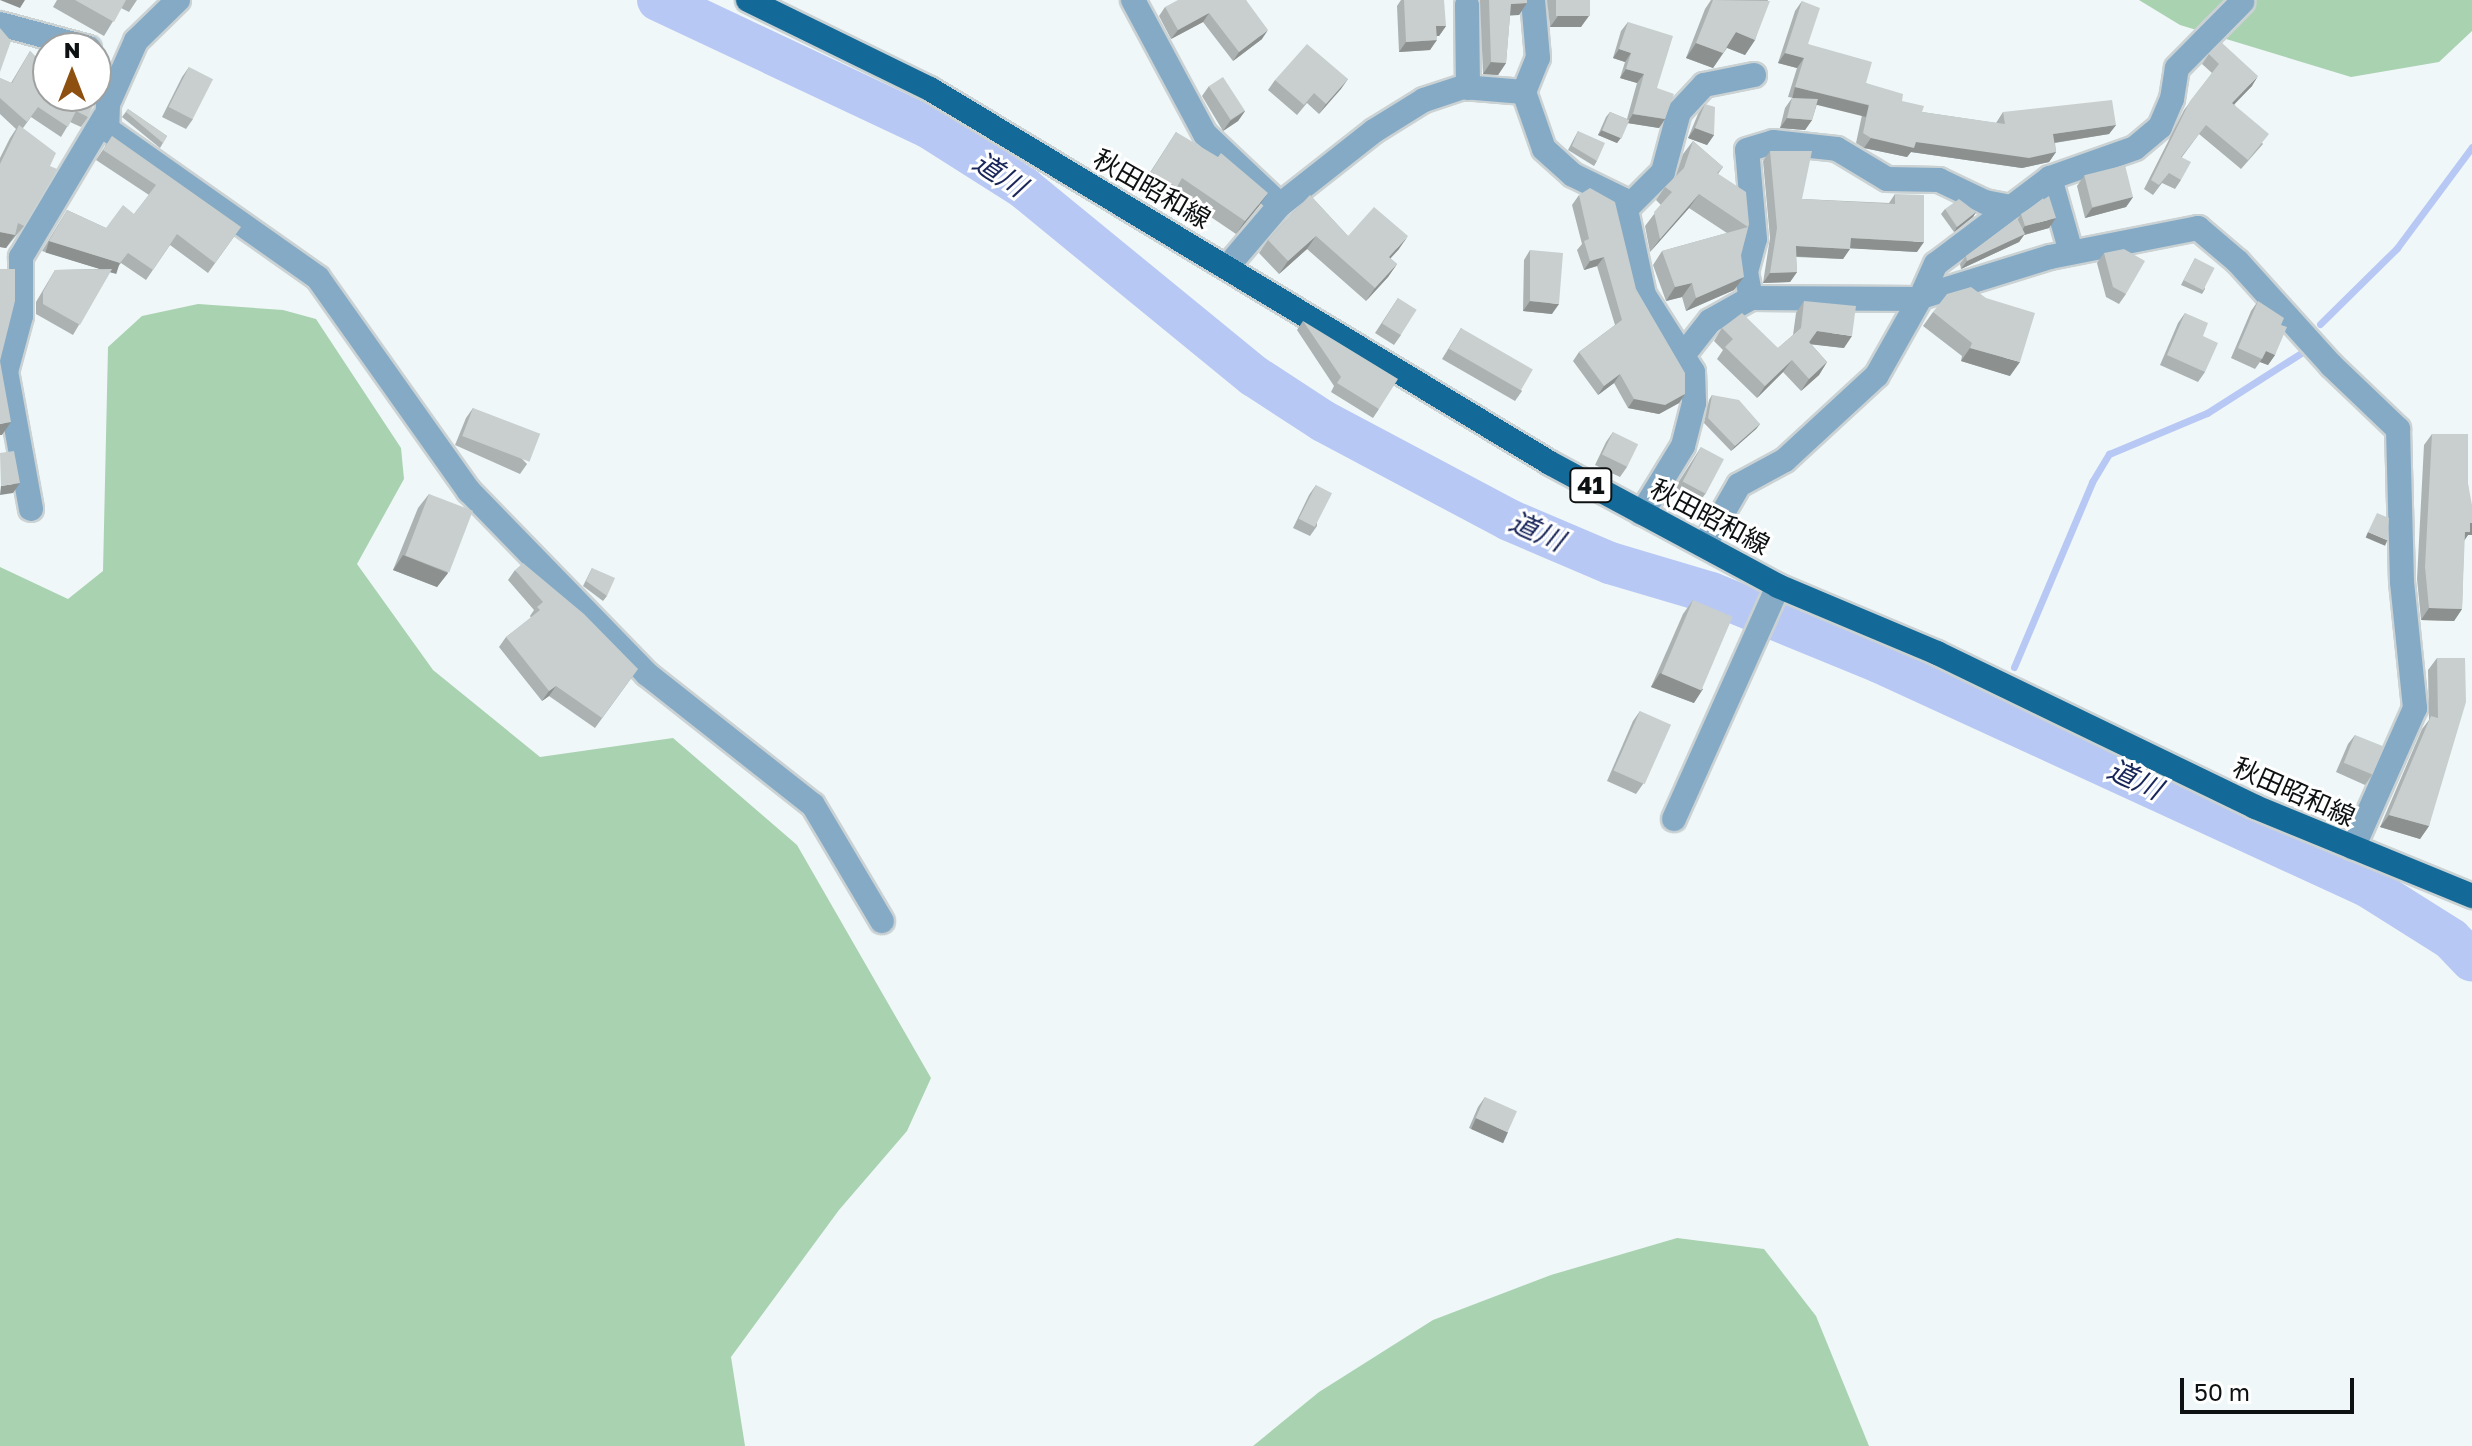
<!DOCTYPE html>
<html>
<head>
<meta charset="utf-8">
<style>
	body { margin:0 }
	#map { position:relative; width:2472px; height:1446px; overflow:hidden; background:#eff7f9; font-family:"Golos Text","Noto Sans JP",sans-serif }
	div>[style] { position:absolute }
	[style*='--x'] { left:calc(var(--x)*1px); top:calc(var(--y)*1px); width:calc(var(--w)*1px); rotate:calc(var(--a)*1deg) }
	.forest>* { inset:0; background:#a9d2b0 }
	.stream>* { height:7px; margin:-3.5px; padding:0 3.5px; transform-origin:3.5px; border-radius:3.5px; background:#b8c8f4 }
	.river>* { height:42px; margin:-21px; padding:0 21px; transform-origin:21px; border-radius:21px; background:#b8c8f4 }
	.roads { filter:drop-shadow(2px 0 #cbd2d4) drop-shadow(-2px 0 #cbd2d4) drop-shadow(0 2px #cbd2d4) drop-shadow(0 -2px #cbd2d4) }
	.minor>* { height:24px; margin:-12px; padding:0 12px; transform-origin:12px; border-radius:12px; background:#85aac5 }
	.primary>* { height:24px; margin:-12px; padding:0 12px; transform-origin:12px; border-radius:12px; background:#136998 }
	.wall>* { inset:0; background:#acb2b1 }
	.shaded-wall>* { inset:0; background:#8c9190; transform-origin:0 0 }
	.building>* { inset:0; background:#c8cfce; transform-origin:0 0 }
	span { translate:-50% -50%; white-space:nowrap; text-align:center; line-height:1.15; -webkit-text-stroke:6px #fff; paint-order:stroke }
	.shield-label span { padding:2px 6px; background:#fff; border:2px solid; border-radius:6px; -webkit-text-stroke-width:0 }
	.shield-label { font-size:24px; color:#0e1112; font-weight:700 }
	.street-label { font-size:26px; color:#0e1112 }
	.water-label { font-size:28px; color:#19265a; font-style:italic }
	.north { position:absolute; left:32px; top:32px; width:80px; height:80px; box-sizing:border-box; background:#fff; border:2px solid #9fa0a0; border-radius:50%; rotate:0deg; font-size:22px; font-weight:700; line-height:32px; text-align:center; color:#0e1112 }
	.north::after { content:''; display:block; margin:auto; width:28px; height:36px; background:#8d5010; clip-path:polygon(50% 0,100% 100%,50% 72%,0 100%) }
	.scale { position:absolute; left:2180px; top:1378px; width:174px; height:36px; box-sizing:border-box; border:4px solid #0e1112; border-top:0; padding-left:10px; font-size:24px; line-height:28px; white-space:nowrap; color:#0e1112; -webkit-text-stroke:6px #fff; paint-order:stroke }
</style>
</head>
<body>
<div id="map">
	<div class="forest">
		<div style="clip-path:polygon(2139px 0,2472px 0,2472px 31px,2439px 62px,2351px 77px,2180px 25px)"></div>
		<div style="clip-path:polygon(198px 304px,283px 310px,316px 319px,401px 448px,404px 479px,357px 564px,433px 670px,540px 757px,673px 738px,797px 845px,931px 1078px,907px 1131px,839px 1210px,731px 1357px,745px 1446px,0 1446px,0 567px,68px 599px,103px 571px,108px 347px,142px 316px)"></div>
		<div style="clip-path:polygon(1677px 1238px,1764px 1249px,1816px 1316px,1869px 1446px,1253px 1446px,1319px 1392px,1433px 1320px,1551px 1275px)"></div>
	</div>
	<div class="stream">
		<div style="--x:2320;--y:324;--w:108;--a:-44.6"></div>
		<div style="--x:2397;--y:248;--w:126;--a:-53.4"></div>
		<div style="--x:2014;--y:667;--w:201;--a:-67.1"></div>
		<div style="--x:2092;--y:482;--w:33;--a:-59"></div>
		<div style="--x:2109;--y:454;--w:106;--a:-22.7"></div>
		<div style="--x:2207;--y:413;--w:117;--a:-32.5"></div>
		<div style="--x:1988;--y:714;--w:12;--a:-59"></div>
	</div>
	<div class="river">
		<div style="--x:658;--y:0;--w:298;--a:25.2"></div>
		<div style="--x:928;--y:127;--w:114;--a:32.4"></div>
		<div style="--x:1024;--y:188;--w:297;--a:39.3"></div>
		<div style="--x:1254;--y:376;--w:82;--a:33.1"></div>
		<div style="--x:1323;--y:421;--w:211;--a:28"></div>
		<div style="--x:1509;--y:520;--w:110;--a:23.1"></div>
		<div style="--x:1610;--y:563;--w:105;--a:16.5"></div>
		<div style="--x:1711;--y:593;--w:182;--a:22.3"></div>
		<div style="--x:1879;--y:662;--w:537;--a:24.66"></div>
		<div style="--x:2367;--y:886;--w:99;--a:32.2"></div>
		<div style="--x:2451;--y:939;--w:30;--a:46"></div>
	</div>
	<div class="roads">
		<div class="minor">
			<div style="--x:178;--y:0;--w:59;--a:135.7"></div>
			<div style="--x:136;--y:41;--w:69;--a:114"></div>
			<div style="--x:108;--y:104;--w:25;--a:92"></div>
			<div style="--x:107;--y:129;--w:258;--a:35.2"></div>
			<div style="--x:318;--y:278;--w:261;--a:54.7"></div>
			<div style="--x:469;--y:491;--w:255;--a:45.8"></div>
			<div style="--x:647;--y:674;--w:211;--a:38.3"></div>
			<div style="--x:813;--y:805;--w:135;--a:59.3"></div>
			<div style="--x:1133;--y:0;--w:152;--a:61.8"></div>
			<div style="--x:1205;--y:134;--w:103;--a:43.4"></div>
			<div style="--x:1467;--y:5;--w:83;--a:89.3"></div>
			<div style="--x:0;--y:24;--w:92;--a:15.1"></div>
			<div style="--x:1524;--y:92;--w:37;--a:-68"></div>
			<div style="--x:1538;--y:58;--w:58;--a:-94.9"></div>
			<div style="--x:2050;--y:178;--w:77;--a:74.2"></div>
			<div style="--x:1626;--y:209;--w:52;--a:-45"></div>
			<div style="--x:1663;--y:172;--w:62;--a:-75.1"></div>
			<div style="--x:1679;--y:112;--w:37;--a:-47"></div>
			<div style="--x:1704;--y:85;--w:51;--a:-11.3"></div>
			<div style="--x:1228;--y:266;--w:80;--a:-49.6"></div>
			<div style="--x:1280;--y:205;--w:120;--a:-38.2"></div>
			<div style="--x:1374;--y:131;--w:59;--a:-31.8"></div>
			<div style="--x:1424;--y:100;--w:41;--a:-18.4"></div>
			<div style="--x:1463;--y:87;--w:61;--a:4.7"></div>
			<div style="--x:1524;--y:92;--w:60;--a:70.7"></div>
			<div style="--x:1544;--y:149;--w:39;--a:42"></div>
			<div style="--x:1573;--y:175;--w:57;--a:26.1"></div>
			<div style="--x:1624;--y:200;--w:97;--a:78.1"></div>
			<div style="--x:1644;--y:295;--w:91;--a:57.5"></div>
			<div style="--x:1693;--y:372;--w:31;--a:88"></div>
			<div style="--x:1694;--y:403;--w:44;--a:104.3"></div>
			<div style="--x:1683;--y:446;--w:79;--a:121.5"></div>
			<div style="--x:1921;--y:297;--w:36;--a:-66"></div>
			<div style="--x:1936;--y:264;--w:143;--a:-37"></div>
			<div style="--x:2050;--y:178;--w:90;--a:-19.4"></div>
			<div style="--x:2135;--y:148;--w:33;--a:-40"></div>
			<div style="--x:2160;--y:127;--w:30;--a:-67"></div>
			<div style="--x:2172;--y:99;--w:31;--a:-81"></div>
			<div style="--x:2177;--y:68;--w:93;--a:-45.4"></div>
			<div style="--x:1751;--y:298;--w:26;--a:-101"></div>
			<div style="--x:1746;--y:272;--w:34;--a:-75"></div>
			<div style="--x:1755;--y:239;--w:89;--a:-95.1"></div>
			<div style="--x:1747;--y:150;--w:27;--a:-17"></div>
			<div style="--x:1773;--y:142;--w:64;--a:6.2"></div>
			<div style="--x:1837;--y:149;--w:58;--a:31"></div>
			<div style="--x:1887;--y:179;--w:52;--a:1.1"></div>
			<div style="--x:1939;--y:180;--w:51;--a:25.6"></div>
			<div style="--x:1985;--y:202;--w:26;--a:11"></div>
			<div style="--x:1684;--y:354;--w:42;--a:-51.8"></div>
			<div style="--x:1710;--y:321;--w:47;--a:-29.3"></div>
			<div style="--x:1751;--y:298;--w:168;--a:0.3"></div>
			<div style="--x:31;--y:509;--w:139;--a:-100.3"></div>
			<div style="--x:6;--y:372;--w:58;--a:-75"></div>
			<div style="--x:21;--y:316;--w:59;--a:-90"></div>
			<div style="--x:21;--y:257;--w:162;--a:-59.2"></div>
			<div style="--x:1705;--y:544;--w:68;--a:-60"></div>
			<div style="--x:1739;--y:485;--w:52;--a:-28.5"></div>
			<div style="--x:1785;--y:460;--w:125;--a:-42.7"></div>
			<div style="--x:1877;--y:375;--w:90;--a:-60.6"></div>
			<div style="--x:1921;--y:297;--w:135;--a:-17.2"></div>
			<div style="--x:2050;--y:257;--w:151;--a:-11.1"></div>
			<div style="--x:2198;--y:228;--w:52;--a:40.4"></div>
			<div style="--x:2238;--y:262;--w:139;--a:47.9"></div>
			<div style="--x:2331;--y:365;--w:93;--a:43.7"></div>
			<div style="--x:2398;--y:429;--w:153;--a:88.5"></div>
			<div style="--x:2402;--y:582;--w:127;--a:84.1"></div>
			<div style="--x:2415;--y:708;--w:153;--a:113.9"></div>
			<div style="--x:1674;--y:819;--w:255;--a:-65.9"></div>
		</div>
		<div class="primary">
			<div style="--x:748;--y:0;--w:203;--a:26.1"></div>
			<div style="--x:930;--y:89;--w:724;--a:31.1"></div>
			<div style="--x:1550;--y:463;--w:259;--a:28.3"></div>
			<div style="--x:1778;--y:586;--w:173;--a:22.8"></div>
			<div style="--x:1937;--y:653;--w:353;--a:25.8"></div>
			<div style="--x:2255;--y:807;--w:235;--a:22.3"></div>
		</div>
	</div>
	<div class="wall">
		<div style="clip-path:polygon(57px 0,137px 0,129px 12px,121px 8px,104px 36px,53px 7px)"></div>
		<div style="clip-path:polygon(1246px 0,1262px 39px,1233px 61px,1203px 22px,1171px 39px,1159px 16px,1165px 7px)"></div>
		<div style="clip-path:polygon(1401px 0,1404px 0,1446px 26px,1439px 36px,1437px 36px,1430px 50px,1399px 52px,1397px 6px)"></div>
		<div style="clip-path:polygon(1480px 0,1527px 0,1527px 3px,1519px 15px,1510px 15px,1506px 63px,1498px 75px,1483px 74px)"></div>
		<div style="clip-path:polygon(1547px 0,1590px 0,1581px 27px,1550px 27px)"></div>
		<div style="clip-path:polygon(1711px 0,1768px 0,1755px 40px,1745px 55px,1727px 48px,1713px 68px,1686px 58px,1705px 9px)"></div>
		<div style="clip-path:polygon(1802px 1px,1808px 44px,1866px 83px,1922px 112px,1996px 123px,2003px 112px,2116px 125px,2109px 134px,2055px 143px,2056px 152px,2049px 162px,2022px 168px,1911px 152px,1907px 157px,1864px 148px,1856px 143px,1862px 115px,1817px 104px,1812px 120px,1805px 130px,1780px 128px,1785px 108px,1792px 98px,1794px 98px,1788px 97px,1797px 68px,1778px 63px,1795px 11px)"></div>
		<div style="clip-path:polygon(1628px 22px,1657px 88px,1665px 119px,1659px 128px,1628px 123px,1617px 143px,1598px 135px,1606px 117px,1610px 112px,1627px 119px,1637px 83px,1620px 78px,1625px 62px,1613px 58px,1621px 31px)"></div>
		<div style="clip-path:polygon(30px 51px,88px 117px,81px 127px,70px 122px,61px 137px,31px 117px,23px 128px,24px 226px,6px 248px,0 247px,0 158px,10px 138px,16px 129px,0 114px,0 78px,11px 83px)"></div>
		<div style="clip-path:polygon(2209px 54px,2252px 86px,2234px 104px,2263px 144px,2241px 169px,2199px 134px,2182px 157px,2181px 180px,2175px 189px,2162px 183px,2153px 195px,2144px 189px,2184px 110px,2212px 73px,2202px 64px)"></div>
		<div style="clip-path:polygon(189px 67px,193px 119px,186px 129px,162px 117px,182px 77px)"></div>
		<div style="clip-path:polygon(1348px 79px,1319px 114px,1307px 103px,1297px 115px,1268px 90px,1275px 80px)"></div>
		<div style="clip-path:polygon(1209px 86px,1245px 111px,1238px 121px,1223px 131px,1202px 96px)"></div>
		<div style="clip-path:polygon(1705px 104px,1714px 135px,1707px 145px,1688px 138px,1698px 114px)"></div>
		<div style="clip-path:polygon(128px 109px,167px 136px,160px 148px,122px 117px)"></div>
		<div style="clip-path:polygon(1578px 131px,1597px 161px,1594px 166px,1568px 150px)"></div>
		<div style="clip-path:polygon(1176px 132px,1259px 206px,1236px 234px,1174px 192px,1168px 200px,1142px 185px)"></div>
		<div style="clip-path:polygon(112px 136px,241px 227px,208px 273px,170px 245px,146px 280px,121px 263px,113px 273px,110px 272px,73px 335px,36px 314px,36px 302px,55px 270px,100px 269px,42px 251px,67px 210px,106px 228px,134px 214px,149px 195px,96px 160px)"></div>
		<div style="clip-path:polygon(1693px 141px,1723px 167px,1718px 174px,1749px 224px,1741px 255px,1734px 290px,1686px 311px,1682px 297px,1666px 301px,1653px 265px,1662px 251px,1727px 233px,1689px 208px,1650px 252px,1645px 226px,1661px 205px,1656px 200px,1665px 187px,1676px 176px,1683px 154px)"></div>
		<div style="clip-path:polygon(1770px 151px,1802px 199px,1889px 203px,1895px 194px,1917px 252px,1850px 248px,1843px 259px,1796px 257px,1797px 272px,1790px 282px,1763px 283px,1770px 238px,1763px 161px)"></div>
		<div style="clip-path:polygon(2084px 176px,2133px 197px,2126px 207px,2085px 218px,2077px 186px)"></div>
		<div style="clip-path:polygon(1310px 195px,1348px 236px,1399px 249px,1390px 258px,1397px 264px,1388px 277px,1366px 301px,1307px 249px,1279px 274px,1259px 253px,1268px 240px)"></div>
		<div style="clip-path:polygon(1579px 195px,1636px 289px,1685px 394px,1679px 403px,1659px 414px,1628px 408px,1614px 383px,1598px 395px,1573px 361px,1579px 352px,1615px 325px,1597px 266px,1584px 270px,1577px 250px,1582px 244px,1572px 205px)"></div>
		<div style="clip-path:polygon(1945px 209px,1976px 212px,1973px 217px,1954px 232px,1941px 214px)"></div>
		<div style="clip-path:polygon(2021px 214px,2049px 228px,2024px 235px,2019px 242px,1961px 269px,1960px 264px,1966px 256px,2018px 219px)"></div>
		<div style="clip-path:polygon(1530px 250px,1552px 314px,1523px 311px,1524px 260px)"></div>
		<div style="clip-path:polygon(2104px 253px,2126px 294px,2119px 304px,2106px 297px,2097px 263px)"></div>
		<div style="clip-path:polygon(2195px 258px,2205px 289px,2202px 294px,2181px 285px)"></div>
		<div style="clip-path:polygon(1398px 298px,1401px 335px,1394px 345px,1375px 333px)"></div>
		<div style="clip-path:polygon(1986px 298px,2010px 376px,1961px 361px,1962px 356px,1923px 326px,1933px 312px)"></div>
		<div style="clip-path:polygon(1804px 301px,1844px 348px,1811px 344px,1827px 362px,1819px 375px,1801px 391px,1783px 372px,1757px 398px,1717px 359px,1723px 350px,1714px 341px,1722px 328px,1778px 348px,1793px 335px,1796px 313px)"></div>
		<div style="clip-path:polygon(2258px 301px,2281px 325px,2275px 355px,2268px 365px,2260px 362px,2255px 369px,2231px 358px,2251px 311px)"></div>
		<div style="clip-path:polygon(2185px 313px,2203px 336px,2205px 372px,2198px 382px,2160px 365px,2178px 323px)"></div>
		<div style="clip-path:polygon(1303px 321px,1379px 409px,1373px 418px,1331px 392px,1334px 386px,1297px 330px)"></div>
		<div style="clip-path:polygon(1461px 328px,1522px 391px,1515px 401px,1442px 359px)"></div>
		<div style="clip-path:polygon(1712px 395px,1760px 424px,1756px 429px,1731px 451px,1704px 423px,1709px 400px)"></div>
		<div style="clip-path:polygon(473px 408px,527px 464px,520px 474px,455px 445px,466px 418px)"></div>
		<div style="clip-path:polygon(1613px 432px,1627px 467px,1620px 477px,1595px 465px,1606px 442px)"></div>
		<div style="clip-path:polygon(2432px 434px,2468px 484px,2472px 535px,2468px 535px,2464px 540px,2462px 609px,2454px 621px,2421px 620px,2417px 579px,2424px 445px)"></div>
		<div style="clip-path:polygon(1701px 447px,1706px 493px,1699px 502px,1674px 489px)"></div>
		<div style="clip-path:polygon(1316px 485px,1317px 526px,1310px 536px,1293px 528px,1309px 495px)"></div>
		<div style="clip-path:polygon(429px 494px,448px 573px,437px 587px,393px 570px,418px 508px)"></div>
		<div style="clip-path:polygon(592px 568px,607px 596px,603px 601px,583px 586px)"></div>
		<div style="clip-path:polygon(515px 570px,638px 669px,595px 728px,549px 696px,542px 701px,499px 647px,506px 637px,531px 618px,530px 616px,534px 610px,508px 580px)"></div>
		<div style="clip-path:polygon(1693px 600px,1694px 703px,1651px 687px,1683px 614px)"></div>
		<div style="clip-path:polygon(2437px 658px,2465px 658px,2429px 826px,2420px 839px,2380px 827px,2422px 729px,2429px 720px,2428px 670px)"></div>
		<div style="clip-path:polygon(1640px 711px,1643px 784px,1636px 794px,1607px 781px,1633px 721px)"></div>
		<div style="clip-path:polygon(2355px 735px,2372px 775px,2365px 785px,2336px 772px,2348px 744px)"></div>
		<div style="clip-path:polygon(1485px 1097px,1501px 1142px,1469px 1128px,1478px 1107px)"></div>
	</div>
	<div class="shaded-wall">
		<div style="clip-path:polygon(0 0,25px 0,20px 8px)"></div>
		<div style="clip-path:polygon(1527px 3px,1519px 15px,1503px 16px,1511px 4px)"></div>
		<div style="clip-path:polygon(1209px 13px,1203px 22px,1171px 39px,1178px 30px)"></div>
		<div style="clip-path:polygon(1558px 16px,1589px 16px,1581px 27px,1550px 27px)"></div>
		<div style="clip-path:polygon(1436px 26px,1446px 26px,1439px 36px,1429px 36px)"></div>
		<div style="clip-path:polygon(1268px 30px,1262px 39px,1233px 61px,1239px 52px)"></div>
		<div style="clip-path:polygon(1736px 32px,1755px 40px,1745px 55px,1725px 47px)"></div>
		<div style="clip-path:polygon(1437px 40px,1430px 50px,1399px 52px,1406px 42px)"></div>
		<div style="clip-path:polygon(1696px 43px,1723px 53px,1713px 68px,1686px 58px)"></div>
		<div style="clip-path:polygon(1619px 49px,1631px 53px,1625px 62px,1613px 58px)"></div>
		<div style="clip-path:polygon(1785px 53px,1804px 58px,1797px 68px,1778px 63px)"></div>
		<div style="clip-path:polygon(1491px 62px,1506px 63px,1498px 75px,1483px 74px)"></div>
		<div style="clip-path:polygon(1626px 69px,1644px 74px,1637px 83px,1620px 78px)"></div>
		<div style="clip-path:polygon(2258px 76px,2252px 86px,2226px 113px,2232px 103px)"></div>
		<div style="clip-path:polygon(1348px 79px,1341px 89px,1319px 114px,1326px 104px)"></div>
		<div style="left:1795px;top:87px;width:76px;height:12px;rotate:14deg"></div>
		<div style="clip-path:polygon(1245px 111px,1238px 121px,1223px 131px,1230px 121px)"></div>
		<div style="clip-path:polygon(1633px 114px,1665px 119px,1659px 128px,1627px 123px)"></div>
		<div style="clip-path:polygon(1787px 118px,1812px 120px,1805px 130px,1780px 128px)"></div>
		<div style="clip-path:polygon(2116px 125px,2109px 134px,2046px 144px,2053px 134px)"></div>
		<div style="clip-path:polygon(1695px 128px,1714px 135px,1707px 145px,1688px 138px)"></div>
		<div style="clip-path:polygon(1602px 130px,1621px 138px,1617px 143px,1598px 135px)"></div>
		<div style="clip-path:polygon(1871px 138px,1916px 142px,2056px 152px,2049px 162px,2022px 168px,1911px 152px,1907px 157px,1864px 148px)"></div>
		<div style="clip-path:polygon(1268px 193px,1259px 206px,1236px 234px,1245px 221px)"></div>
		<div style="clip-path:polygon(1699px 194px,1689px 208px,1650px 252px,1660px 239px)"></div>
		<div style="clip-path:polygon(2133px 197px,2126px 207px,2085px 218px,2092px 208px)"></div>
		<div style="clip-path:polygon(1976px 212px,1973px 217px,1954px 232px,1957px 227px)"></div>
		<div style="clip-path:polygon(2056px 218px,2049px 228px,2024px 235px,2019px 242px,1961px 269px,1967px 261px,2018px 236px,2025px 226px)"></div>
		<div style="clip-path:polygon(0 232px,15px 235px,6px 248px,0 247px)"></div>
		<div style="clip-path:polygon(1316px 236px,1307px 249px,1279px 274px,1288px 261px)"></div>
		<div style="clip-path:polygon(1408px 236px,1399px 249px,1380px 270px,1389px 257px)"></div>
		<div style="clip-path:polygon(1851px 238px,1924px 242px,1917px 252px,1844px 248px)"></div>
		<div style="left:49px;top:241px;width:74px;height:12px;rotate:17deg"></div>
		<div style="clip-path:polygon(1796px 246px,1850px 249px,1843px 259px,1789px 256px)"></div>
		<div style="clip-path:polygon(1604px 257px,1597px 266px,1584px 270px,1590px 261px)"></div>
		<div style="clip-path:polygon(1397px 264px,1388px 277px,1366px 301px,1375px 288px)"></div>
		<div style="clip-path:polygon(1797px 272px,1790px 282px,1763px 283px,1770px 273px)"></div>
		<div style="clip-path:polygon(1744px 277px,1734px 290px,1686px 311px,1696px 298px)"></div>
		<div style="clip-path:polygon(1692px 283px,1682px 297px,1666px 301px,1675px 287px)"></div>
		<div style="clip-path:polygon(1530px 301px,1559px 304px,1552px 314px,1523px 311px)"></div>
		<div style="clip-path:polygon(1817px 331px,1852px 336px,1844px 348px,1808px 344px)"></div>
		<div style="clip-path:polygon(1970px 348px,2020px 362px,2010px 376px,1961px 361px)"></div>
		<div style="clip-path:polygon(2266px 351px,2275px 355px,2268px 365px,2260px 362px)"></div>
		<div style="clip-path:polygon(1792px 360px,1783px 372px,1757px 398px,1765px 386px)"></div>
		<div style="clip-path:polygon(1827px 362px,1819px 375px,1801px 391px,1809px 379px)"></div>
		<div style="clip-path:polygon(1620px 374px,1614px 383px,1598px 395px,1604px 386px)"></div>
		<div style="clip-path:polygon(1685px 394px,1679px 403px,1659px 414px,1628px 408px,1634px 399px)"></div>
		<div style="clip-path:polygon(11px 422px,2px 435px,0 435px,0 424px)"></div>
		<div style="clip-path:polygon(1760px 424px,1756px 429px,1731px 451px,1735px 446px)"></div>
		<div style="clip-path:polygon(20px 483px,13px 493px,0 495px,1px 486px)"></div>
		<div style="clip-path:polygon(2470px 523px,2472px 523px,2472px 535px,2468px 535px,2462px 544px,2456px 544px)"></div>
		<div style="left:2368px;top:532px;width:21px;height:6px;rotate:23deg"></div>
		<div style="clip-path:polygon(403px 555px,448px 573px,437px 587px,393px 570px)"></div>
		<div style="clip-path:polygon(2429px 608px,2462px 609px,2454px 621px,2421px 620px)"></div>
		<div style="clip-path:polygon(1660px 673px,1703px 689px,1694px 703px,1651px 687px)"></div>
		<div style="clip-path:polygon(556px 686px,549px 696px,542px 701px,549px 691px)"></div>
		<div style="clip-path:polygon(2389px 815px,2429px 826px,2420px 839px,2380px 827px)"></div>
		<div style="left:1476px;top:1118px;width:35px;height:12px;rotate:24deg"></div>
	</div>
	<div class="building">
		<div style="clip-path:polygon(75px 0,126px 0,114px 22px)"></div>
		<div style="clip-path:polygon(1178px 0,1246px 0,1268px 30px,1239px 52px,1209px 13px,1178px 30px,1165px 7px)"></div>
		<div style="clip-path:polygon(1404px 0,1444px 0,1446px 26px,1436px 26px,1437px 40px,1406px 42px)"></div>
		<div style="clip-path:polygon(1489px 0,1527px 0,1527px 3px,1511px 4px,1506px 63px,1491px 62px)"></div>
		<div style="left:1556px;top:0;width:34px;height:16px"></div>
		<div style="clip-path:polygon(1713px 0,1770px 1px,1755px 40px,1736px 32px,1723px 53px,1696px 43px)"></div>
		<div style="clip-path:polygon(1802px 1px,1820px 8px,1808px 44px,1872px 62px,1866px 83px,1903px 94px,1902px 101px,1924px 106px,1922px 112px,2005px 124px,2003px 112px,2112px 100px,2116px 125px,2053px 134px,2056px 152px,2029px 158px,1916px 142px,1914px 148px,1871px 138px,1863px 133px,1869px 105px,1795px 87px,1804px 58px,1785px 53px)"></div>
		<div style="clip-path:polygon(1628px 22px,1673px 36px,1657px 88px,1674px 94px,1665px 119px,1633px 114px,1644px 74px,1626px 69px,1631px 53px,1619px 49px)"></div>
		<div style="clip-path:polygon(0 28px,11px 41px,0 72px)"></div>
		<div style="clip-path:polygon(2221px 42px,2258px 76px,2232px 103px,2269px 134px,2248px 160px,2206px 125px,2181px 157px,2191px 162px,2181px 180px,2169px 173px,2159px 185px,2151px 180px,2190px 101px,2219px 64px,2209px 54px)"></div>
		<div style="clip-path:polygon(1307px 44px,1348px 79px,1326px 104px,1314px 93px,1304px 105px,1275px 80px)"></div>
		<div style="clip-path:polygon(30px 51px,48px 68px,48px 96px,96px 96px,96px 81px,103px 84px,88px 117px,76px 111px,68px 127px,38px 107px,27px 122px,0 98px,0 78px,12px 83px)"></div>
		<div style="left:189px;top:67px;width:27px;height:45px;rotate:27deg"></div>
		<div style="left:1223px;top:77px;width:40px;height:17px;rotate:57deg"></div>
		<div style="clip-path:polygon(1792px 98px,1818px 99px,1812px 120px,1787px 118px)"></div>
		<div style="clip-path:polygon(1705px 104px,1715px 107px,1714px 135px,1695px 128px)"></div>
		<div style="clip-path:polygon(128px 109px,167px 136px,163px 143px,126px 112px)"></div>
		<div style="left:1610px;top:112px;width:21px;height:20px;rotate:23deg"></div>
		<div style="clip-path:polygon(19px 125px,56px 153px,50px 166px,57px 169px,24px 226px,18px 223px,15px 235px,0 232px,0 164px)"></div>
		<div style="clip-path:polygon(1578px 131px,1605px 143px,1597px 161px,1572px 146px)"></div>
		<div style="clip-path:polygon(1176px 132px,1218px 157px,1221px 153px,1268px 193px,1245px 221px,1182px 178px,1177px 187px,1151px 172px)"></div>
		<div style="clip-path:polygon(112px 136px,241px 227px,215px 263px,177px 234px,153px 270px,128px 253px,120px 263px,49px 241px,67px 210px,106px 228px,123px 205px,134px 214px,156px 185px,103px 150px)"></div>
		<div style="clip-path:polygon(1693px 141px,1723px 167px,1717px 173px,1746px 192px,1749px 224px,1741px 255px,1744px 277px,1696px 298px,1692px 283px,1675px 287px,1662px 251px,1748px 227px,1699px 194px,1660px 239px,1654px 212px,1672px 192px,1665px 187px,1684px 168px)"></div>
		<div style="clip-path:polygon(1770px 151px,1812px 151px,1802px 199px,1895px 204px,1895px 194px,1924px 195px,1924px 242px,1851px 238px,1850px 249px,1796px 246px,1797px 272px,1770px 273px,1777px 228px)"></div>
		<div style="left:2125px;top:165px;width:33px;height:42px;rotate:76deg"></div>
		<div style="clip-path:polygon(1590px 188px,1615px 202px,1636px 289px,1685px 373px,1685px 394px,1665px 405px,1634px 399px,1620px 374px,1604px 386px,1579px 352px,1622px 320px,1604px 257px,1590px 261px,1584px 241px,1589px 239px,1579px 195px)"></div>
		<div style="clip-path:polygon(1310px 195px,1348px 236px,1374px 207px,1408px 236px,1389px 257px,1397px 264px,1375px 288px,1316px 236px,1288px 261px,1268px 240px)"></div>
		<div style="clip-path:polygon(2049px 196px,2056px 218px,2025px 226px,2021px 214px)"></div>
		<div style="clip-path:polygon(1959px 199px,1976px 212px,1957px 227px,1945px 209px)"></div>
		<div style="clip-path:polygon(2017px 218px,2025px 234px,1967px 261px,1966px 256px)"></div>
		<div style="clip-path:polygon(2124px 249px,2145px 261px,2126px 294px,2113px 287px,2104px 253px)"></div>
		<div style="clip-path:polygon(1530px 250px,1563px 253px,1559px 304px,1530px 301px)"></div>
		<div style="left:2195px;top:258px;width:22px;height:25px;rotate:27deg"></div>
		<div style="clip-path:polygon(0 269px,15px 269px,15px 301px,0 361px,11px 422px,0 424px)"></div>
		<div style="clip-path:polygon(112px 269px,80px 325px,43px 304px,43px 292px,55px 270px)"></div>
		<div style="clip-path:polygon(1971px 287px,1986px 298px,2035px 313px,2020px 362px,1970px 348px,1972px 343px,1933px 312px,1947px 294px)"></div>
		<div style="left:1398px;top:298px;width:22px;height:30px;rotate:32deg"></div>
		<div style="clip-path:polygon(1804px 301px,1856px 306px,1852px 336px,1817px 331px,1809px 342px,1827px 362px,1809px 379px,1792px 360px,1765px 386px,1725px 347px,1733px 339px,1722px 328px,1742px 313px,1778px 348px,1801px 328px)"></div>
		<div style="clip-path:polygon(2258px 301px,2284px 318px,2281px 325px,2287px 327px,2275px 355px,2266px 351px,2262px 359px,2238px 348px)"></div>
		<div style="clip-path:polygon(2185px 313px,2208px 323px,2203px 336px,2218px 343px,2205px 372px,2167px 355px)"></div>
		<div style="clip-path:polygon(1303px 321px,1398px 379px,1379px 409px,1337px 383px,1341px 377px)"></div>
		<div style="left:1461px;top:328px;width:83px;height:24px;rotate:30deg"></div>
		<div style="clip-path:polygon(1712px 395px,1739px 400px,1760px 424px,1735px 446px,1708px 418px)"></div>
		<div style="left:473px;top:408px;width:72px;height:30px;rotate:21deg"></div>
		<div style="left:1613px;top:432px;width:28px;height:25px;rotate:26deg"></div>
		<div style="clip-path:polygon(2432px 434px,2468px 434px,2468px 484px,2472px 505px,2472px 523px,2470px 523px,2470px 532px,2465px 532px,2462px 609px,2429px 608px,2425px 567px)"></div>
		<div style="left:1701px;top:447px;width:26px;height:39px;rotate:28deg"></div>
		<div style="clip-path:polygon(14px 451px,20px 483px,1px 486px,0 453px)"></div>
		<div style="left:1316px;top:485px;width:18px;height:38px;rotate:27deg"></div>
		<div style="left:429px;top:494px;width:47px;height:66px;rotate:21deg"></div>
		<div style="clip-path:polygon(2377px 513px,2389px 518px,2387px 540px,2368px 532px)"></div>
		<div style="clip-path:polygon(523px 563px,584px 614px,638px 669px,602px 718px,556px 686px,549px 691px,506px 637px,540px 610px,537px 607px,543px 602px,515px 570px)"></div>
		<div style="clip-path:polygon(592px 568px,615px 578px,607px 596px,586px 581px)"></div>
		<div style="left:1693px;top:600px;width:43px;height:80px;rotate:23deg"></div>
		<div style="clip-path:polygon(2437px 658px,2465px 658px,2466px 702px,2429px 826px,2389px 815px,2431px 716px,2438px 718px)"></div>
		<div style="left:1640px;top:711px;width:34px;height:65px;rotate:24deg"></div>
		<div style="left:2355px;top:735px;width:31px;height:30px;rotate:22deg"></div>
		<div style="left:1485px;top:1097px;width:35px;height:23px;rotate:24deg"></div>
	</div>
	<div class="shield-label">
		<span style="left:1591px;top:485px">41</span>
	</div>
	<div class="street-label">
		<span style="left:1152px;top:189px;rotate:30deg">秋田昭和線</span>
		<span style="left:1710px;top:517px;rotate:28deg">秋田昭和線</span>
		<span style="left:2294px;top:792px;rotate:24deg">秋田昭和線</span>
	</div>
	<div class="water-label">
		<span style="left:1000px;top:174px;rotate:33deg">道川</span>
		<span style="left:1537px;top:531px;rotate:24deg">道川</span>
		<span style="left:2135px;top:779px;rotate:25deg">道川</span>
	</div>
	<div class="north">N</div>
	<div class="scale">50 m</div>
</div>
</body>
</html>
